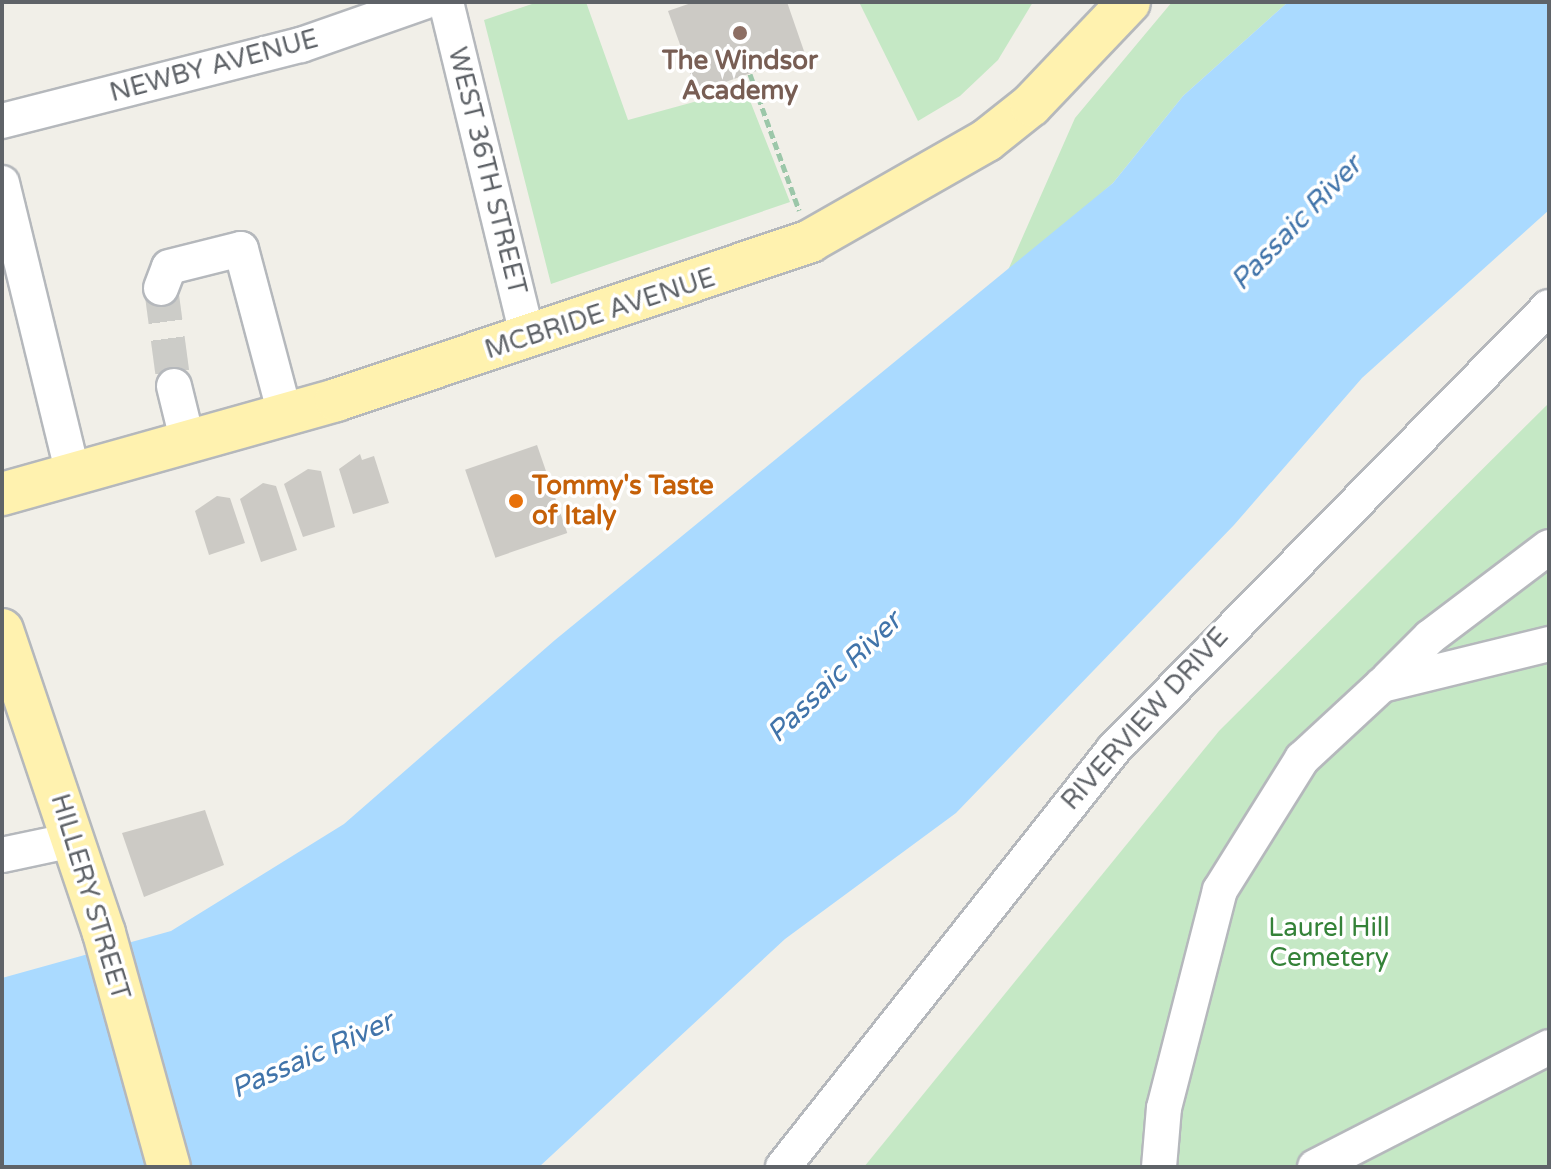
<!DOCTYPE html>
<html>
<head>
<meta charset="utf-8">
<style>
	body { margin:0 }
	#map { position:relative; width:1551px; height:1169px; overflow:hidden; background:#f1efe8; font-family:"Varela Round",sans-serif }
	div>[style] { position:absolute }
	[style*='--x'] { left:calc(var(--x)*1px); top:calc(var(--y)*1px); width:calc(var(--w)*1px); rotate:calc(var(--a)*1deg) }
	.green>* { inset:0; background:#c5e8c5 }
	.water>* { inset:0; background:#aadaff }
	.building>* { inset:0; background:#cccac5; transform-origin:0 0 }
	.minor-tunnel>* { height:34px; margin-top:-17px; transform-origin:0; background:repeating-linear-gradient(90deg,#ccccc8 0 34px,transparent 0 51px) }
	.path>* { height:5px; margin-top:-2.5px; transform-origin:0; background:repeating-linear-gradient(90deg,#9cc7a9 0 8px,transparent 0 12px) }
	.roads { filter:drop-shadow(2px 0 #b5b8bc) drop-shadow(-2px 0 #b5b8bc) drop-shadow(0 2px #b5b8bc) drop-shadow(0 -2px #b5b8bc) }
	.minor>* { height:34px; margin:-17px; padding:0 17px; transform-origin:17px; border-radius:17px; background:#fff }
	.major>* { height:42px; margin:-21px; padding:0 21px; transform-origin:21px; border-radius:21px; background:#fff2af }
	.dots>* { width:22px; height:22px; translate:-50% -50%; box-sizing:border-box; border:4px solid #fff; border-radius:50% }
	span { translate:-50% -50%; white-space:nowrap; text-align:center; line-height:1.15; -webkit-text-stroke:7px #fff; paint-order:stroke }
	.education-label { font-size:26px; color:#785e54; font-weight:700 }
	.street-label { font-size:26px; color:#5f6368 }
	.food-label { font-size:26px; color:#c56008; font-weight:700 }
	.left { translate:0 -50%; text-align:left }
	.park-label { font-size:26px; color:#348238 }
	.water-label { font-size:28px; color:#4174aa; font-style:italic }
	.frame { position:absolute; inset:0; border:4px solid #5f6368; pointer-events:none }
</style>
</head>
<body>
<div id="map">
	<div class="green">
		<div style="clip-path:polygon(538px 2px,586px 2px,628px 120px,745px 88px,790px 202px,551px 284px,484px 20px)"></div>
		<div style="clip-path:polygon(859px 2px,1033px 2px,998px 60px,960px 96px,918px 121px)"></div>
		<div style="clip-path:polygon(1172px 2px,1288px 2px,1183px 96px,1113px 183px,1005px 277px,1075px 118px)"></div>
		<div style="clip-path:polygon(1549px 403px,1549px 1167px,864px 1167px,1219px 731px)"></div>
	</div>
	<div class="water">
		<div style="clip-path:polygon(1288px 2px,1549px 2px,1549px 210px,1362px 378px,1234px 525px,956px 813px,785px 939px,539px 1167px,2px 1167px,2px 978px,171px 931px,344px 824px,555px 640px,1113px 183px,1183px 96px)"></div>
	</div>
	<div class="building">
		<div style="clip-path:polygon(694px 2px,787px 2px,805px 54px,697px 92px,668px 11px)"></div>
		<div style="left:537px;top:445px;width:93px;height:76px;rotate:71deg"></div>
		<div style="clip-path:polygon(360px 454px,362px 460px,374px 456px,389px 503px,353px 514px,339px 469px)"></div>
		<div style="clip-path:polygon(308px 469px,321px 471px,335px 527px,303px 537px,284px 484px)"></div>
		<div style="clip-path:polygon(263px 483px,276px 486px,297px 550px,261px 562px,240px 499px)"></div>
		<div style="clip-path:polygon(217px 496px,230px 498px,245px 543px,209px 555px,195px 511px)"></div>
		<div style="clip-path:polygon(205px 810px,224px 865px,144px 897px,122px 833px)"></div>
	</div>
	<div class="minor-tunnel">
		<div style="--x:161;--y:288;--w:99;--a:82.4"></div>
	</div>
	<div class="path">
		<div style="--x:750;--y:74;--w:145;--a:70.2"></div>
	</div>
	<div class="roads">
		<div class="minor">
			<div style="--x:446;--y:2;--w:347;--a:76.3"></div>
			<div style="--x:2;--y:121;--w:309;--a:-14.3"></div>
			<div style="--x:301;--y:45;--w:130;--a:-19.3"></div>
			<div style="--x:2;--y:183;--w:301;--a:76.3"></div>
			<div style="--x:161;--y:288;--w:22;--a:-69"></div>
			<div style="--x:169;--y:267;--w:74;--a:-14"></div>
			<div style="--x:241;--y:249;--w:171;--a:75.1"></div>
			<div style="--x:174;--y:386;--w:59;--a:76.2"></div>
			<div style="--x:1388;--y:679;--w:59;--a:-45"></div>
			<div style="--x:1430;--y:637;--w:149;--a:-37.1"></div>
			<div style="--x:2;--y:855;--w:73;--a:-11.9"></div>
			<div style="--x:783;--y:1167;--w:533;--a:-51.63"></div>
			<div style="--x:1114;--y:749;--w:620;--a:-45.46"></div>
			<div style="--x:1159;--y:1167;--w:59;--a:-85.2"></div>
			<div style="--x:1164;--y:1108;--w:225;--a:-75.6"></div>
			<div style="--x:1220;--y:890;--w:155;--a:-58"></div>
			<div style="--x:1302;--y:759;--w:109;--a:-42.8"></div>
			<div style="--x:1382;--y:685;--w:172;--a:-13.8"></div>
			<div style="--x:1315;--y:1167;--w:263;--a:-27.1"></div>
		</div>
		<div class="major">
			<div style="--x:2;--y:494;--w:347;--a:-15.7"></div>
			<div style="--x:336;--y:400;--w:500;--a:-18.5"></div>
			<div style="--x:810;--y:241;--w:204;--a:-29.7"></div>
			<div style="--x:987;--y:140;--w:56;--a:-38.5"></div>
			<div style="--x:1031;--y:105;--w:142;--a:-46.4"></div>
			<div style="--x:2;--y:630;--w:320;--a:71.4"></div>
			<div style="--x:104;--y:933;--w:243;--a:74.5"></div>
		</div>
	</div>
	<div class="dots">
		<div style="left:740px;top:33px;background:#8d6e63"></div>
		<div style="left:516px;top:501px;background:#e8710a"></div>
	</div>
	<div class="education-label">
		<span style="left:740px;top:76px">The Windsor<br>Academy</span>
	</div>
	<div class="street-label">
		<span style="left:214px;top:66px;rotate:-15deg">NEWBY AVENUE</span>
		<span style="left:487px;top:171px;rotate:76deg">WEST 36TH STREET</span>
		<span style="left:600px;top:314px;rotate:-18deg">MCBRIDE AVENUE</span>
		<span style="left:1145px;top:719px;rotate:-48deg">RIVERVIEW DRIVE</span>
		<span style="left:90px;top:897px;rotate:73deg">HILLERY STREET</span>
	</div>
	<div class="food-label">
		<span class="left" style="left:532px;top:501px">Tommy's Taste<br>of Italy</span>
	</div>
	<div class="park-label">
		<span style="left:1329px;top:943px">Laurel Hill<br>Cemetery</span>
	</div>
	<div class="water-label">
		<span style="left:1296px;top:223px;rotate:-46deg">Passaic River</span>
		<span style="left:834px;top:677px;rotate:-44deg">Passaic River</span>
		<span style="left:312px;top:1055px;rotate:-24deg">Passaic River</span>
	</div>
	<div class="frame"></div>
</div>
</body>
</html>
